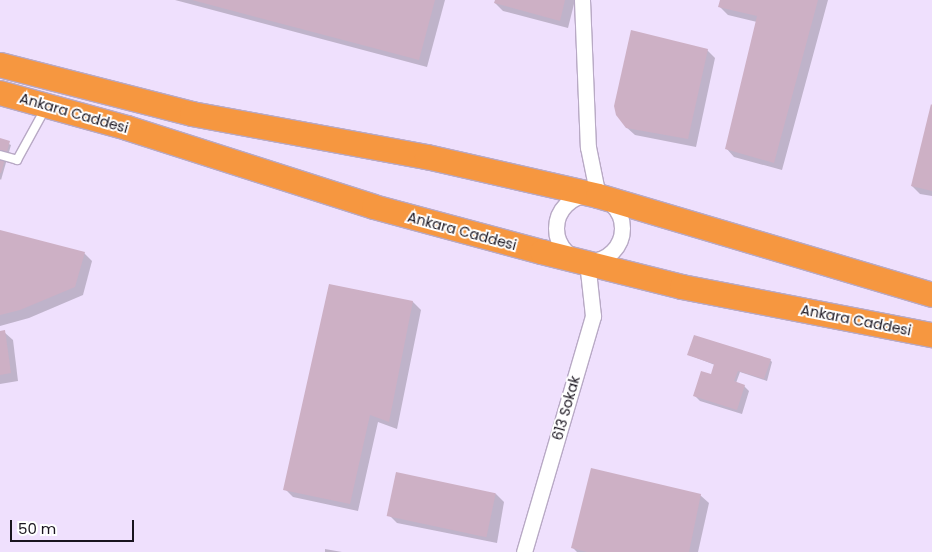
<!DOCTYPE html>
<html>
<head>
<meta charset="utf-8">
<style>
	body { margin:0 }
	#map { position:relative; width:932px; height:552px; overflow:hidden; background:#efe0fd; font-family:Poppins,sans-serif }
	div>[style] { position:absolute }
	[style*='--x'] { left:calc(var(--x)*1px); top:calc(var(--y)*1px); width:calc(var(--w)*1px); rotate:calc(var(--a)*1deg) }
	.shadow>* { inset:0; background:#0003 }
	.building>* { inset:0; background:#cdb0c5; transform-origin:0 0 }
	.roads { filter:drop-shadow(1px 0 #b8a9c5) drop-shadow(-1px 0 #b8a9c5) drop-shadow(0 1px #b8a9c5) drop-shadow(0 -1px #b8a9c5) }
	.service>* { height:8px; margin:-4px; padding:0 4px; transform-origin:4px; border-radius:4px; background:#fff }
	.minor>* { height:15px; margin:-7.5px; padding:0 7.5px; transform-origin:7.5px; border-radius:7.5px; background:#fff }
	.minor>.ring { margin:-7.5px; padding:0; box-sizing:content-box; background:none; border:15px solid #fff; border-radius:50% }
	.trunk>* { height:24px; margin:-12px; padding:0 12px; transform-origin:12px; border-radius:12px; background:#f69740 }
	span { translate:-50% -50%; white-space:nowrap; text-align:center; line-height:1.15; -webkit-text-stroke:4px #fff; paint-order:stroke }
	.street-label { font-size:14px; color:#19141e }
	.scale { position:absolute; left:10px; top:520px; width:124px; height:22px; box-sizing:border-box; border:2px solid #19141e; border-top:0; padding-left:6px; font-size:15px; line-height:18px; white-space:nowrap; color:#19141e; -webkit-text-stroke:4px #fff; paint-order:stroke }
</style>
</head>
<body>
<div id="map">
	<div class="shadow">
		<div style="clip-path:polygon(175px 0,445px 0,427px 67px)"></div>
		<div style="clip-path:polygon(496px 0,575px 0,568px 28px,503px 11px,495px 3px)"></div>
		<div style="clip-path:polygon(721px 0,828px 0,782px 170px,734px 157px,726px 148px,757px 22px,728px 15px,719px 6px)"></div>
		<div style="clip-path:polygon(707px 50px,715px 58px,696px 147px,635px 135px,626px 127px)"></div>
		<div style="clip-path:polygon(932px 107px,932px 196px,920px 194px,912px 186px)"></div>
		<div style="clip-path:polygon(0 140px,11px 145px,1px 180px,0 179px)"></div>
		<div style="clip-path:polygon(0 231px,84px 253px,92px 261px,83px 295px,29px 318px,0 326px)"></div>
		<div style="clip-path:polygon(330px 285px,413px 302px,421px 310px,397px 429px,378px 422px,358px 511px,293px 497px,285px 489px)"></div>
		<div style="clip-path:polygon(0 332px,4px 332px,13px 340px,18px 381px,0 384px)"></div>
		<div style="clip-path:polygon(689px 355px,770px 360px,772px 362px,767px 381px,740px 372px,736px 383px,744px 386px,749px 391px,742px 414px,700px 401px,695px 396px,712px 375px,715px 365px)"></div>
		<div style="clip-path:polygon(496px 494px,504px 502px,497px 543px,397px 523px,389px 515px)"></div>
		<div style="clip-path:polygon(700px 495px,709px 503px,698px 552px,577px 552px,573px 548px)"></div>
		<div style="clip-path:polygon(325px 549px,342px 552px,325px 552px)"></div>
	</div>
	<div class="building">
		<div style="clip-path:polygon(192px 0,435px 0,419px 60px)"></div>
		<div style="clip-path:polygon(495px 0,565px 0,560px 21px,494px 3px)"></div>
		<div style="clip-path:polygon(720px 0,818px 0,774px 163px,725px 149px,757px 16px,718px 7px)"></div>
		<div style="clip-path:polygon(631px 30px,708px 49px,688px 139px,626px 128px,616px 115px,614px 106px)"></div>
		<div style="clip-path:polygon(931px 104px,932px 105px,932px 191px,911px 186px)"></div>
		<div style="clip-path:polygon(0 138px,10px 141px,1px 173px,0 173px)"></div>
		<div style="clip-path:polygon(0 230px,85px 252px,75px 287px,20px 310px,0 315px)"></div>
		<div style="clip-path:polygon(329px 284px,413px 301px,389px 422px,370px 415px,350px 504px,283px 490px)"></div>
		<div style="clip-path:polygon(5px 330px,11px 373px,0 375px,0 331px)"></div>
		<div style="clip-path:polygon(694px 335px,771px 359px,764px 379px,738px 371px,734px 381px,745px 385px,737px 410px,693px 396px,701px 371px,711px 374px,714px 364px,687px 355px)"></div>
		<div style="clip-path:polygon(591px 468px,701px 494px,689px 552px,587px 552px,571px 548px)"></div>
		<div style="left:396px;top:472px;width:102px;height:45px;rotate:12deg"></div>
	</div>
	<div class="roads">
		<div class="service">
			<div style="--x:0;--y:155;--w:18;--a:16"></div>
			<div style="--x:17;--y:160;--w:58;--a:-61.2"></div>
		</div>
		<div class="minor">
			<div style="--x:582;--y:0;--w:147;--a:87.7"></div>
			<div style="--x:588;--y:147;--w:50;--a:78.5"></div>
			<div class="ring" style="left:556px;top:195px;width:51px;height:51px"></div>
			<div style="--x:524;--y:552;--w:246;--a:-73.7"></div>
			<div style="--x:593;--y:316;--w:54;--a:-96.3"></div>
		</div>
		<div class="trunk">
			<div style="--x:0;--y:65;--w:198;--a:14.3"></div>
			<div style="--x:192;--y:114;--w:239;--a:10.4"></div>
			<div style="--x:427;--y:157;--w:175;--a:12.8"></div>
			<div style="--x:598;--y:196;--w:348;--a:16.5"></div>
			<div style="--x:0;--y:93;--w:132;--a:15.4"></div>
			<div style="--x:127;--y:128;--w:259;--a:17.7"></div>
			<div style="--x:374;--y:207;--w:174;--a:15"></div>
			<div style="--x:542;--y:252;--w:144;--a:14"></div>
			<div style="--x:682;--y:287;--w:255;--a:10.9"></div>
		</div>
	</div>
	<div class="street-label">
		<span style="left:74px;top:113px;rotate:16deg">Ankara Caddesi</span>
		<span style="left:462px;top:231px;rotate:15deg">Ankara Caddesi</span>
		<span style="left:856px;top:320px;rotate:11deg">Ankara Caddesi</span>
		<span style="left:566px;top:408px;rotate:-74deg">613 Sokak</span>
	</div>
	<div class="scale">50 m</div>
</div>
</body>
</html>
